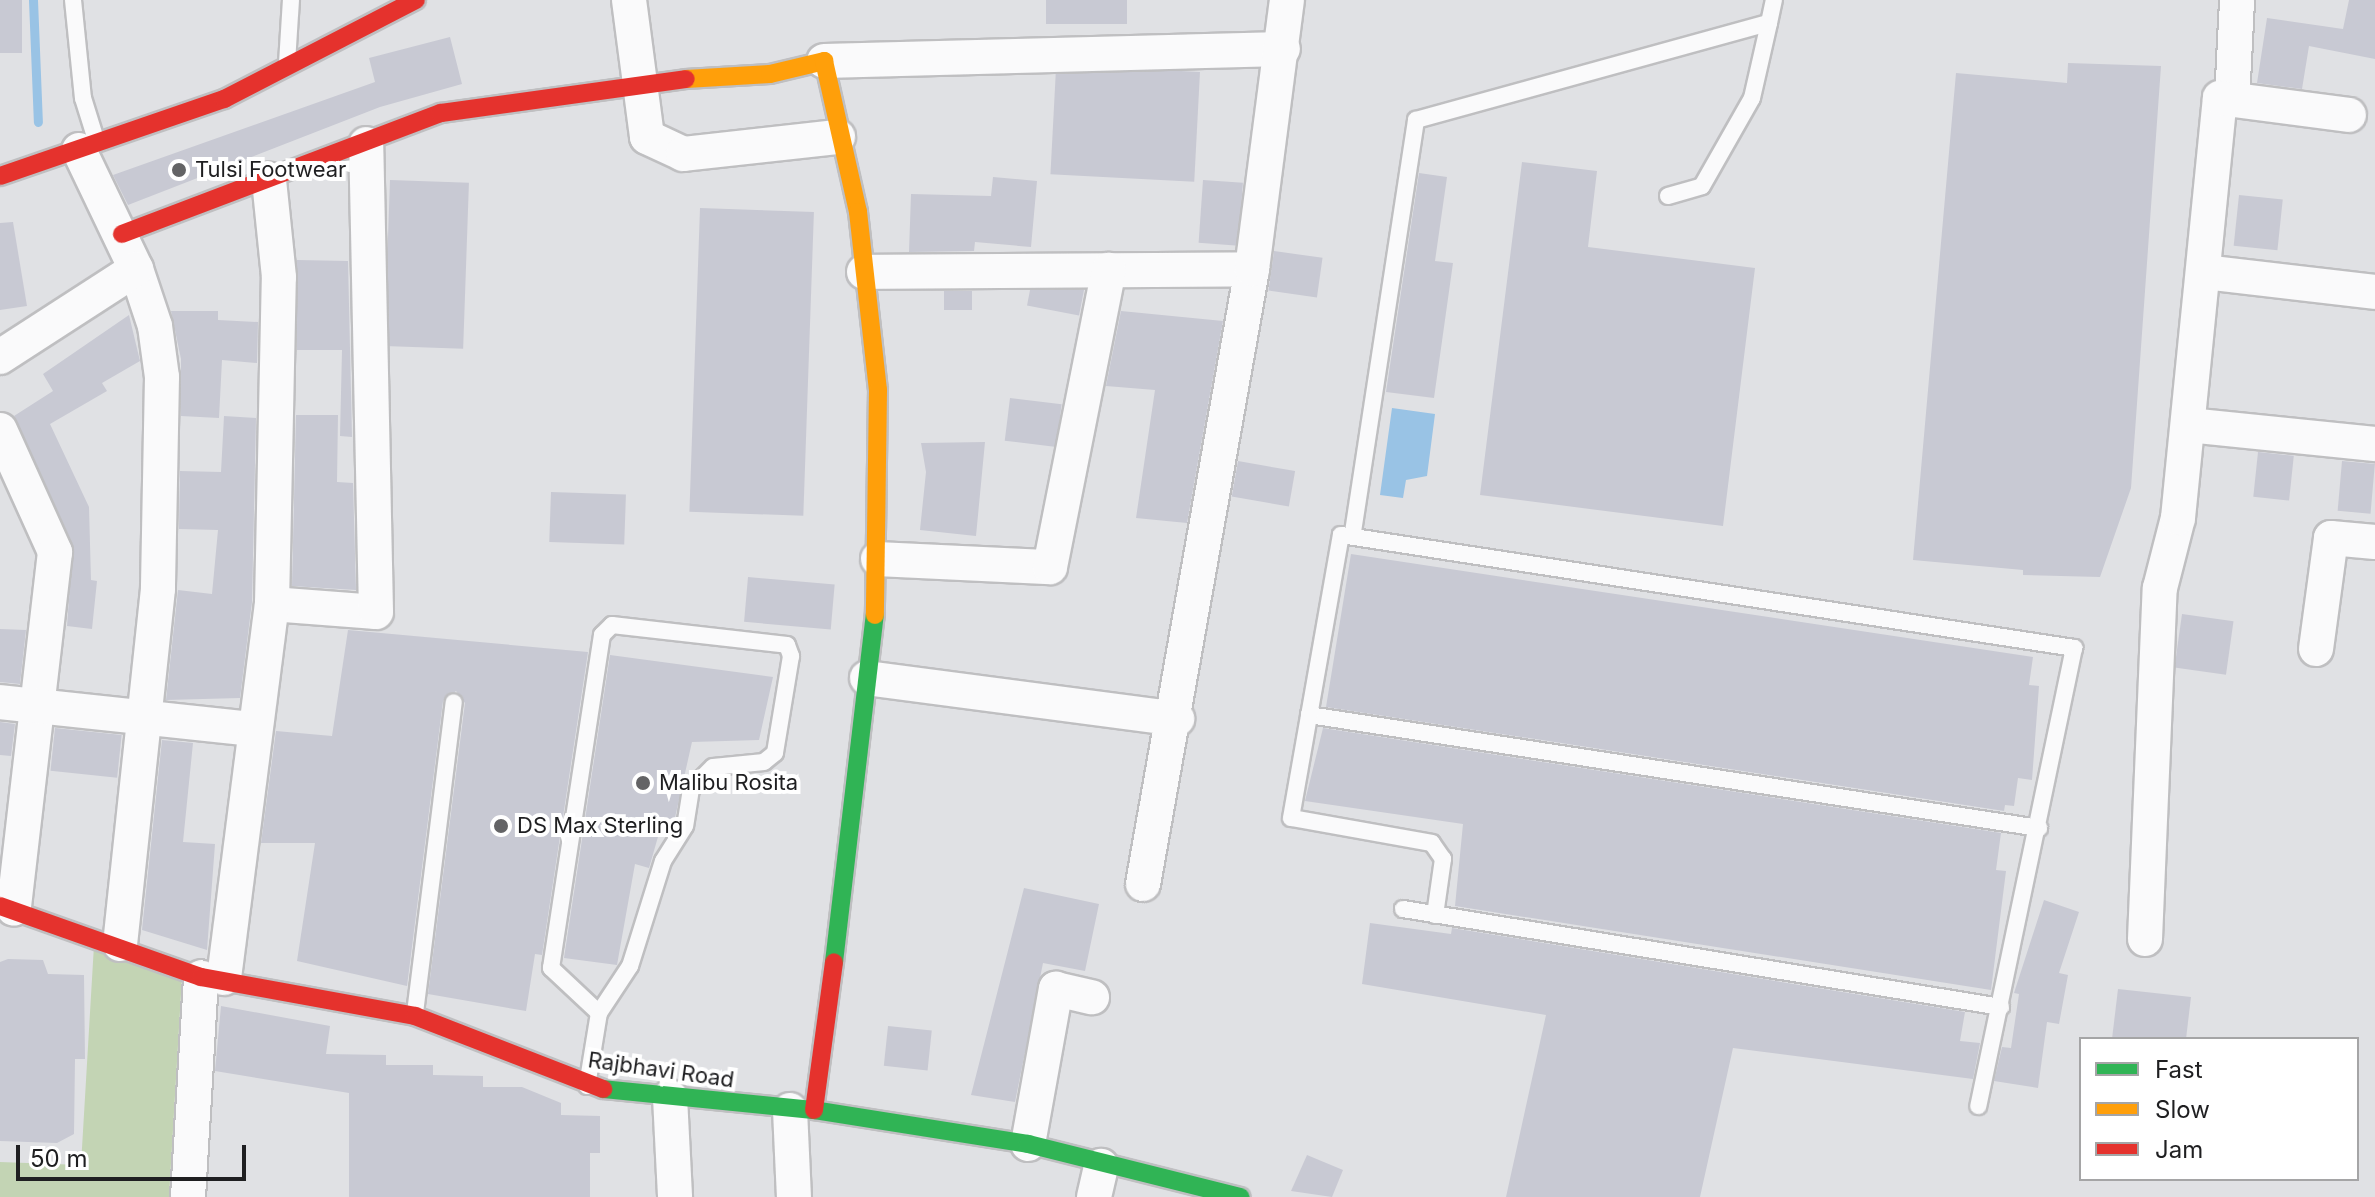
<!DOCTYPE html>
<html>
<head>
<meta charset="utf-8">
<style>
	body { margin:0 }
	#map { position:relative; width:2375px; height:1197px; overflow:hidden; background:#e0e1e4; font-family:Inter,sans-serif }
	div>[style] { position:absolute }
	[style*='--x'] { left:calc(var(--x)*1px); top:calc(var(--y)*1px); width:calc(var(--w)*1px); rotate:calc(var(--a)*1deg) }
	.green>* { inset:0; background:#c3d4b4 }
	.water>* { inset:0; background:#99c3e5 }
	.stream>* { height:9px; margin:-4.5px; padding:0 4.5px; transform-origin:4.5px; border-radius:4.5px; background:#99c3e5 }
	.building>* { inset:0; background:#c8c9d3; transform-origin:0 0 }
	.roads { filter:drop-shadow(2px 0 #bfbfc1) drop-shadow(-2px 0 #bfbfc1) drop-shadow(0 2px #bfbfc1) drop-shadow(0 -2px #bfbfc1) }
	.lane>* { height:16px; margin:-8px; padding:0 8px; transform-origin:8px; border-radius:8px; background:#fafafb }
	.street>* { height:34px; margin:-17px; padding:0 17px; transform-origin:17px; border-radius:17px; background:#fafafb }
	.fast>* { height:18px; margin:-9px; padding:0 9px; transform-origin:9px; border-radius:9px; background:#30b455 }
	.slow>* { height:18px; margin:-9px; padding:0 9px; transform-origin:9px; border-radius:9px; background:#ff9f0a }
	.jam>* { height:18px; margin:-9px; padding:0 9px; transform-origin:9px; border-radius:9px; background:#e5322d }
	.dots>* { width:22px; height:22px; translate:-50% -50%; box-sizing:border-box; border:4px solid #fff; border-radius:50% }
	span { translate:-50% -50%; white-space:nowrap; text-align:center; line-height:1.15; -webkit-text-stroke:8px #fff; paint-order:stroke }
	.poi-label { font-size:22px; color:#1f1f21 }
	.left { translate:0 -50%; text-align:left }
	.street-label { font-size:22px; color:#1f1f21 }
	.legend { position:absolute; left:2079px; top:1037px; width:280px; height:144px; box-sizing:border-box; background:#fff; border:2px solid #a5a5a6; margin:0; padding:10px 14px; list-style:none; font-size:24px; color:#1f1f21 }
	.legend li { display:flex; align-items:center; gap:16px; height:40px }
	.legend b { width:40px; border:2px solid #a5a5a6 }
	.scale { position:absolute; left:16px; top:1145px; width:230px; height:36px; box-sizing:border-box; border:4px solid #1f1f21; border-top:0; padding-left:10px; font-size:24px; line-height:28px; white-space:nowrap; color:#1f1f21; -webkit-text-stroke:6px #fff; paint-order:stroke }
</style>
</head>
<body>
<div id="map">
	<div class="green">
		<div style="clip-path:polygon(94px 945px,182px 977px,169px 1197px,0 1197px,0 1162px,81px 1165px)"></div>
	</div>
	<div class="water">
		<div style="clip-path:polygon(1392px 408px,1435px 414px,1427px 476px,1406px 480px,1403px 498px,1380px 495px)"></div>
	</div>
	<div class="stream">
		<div style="--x:33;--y:0;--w:122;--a:87.7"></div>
	</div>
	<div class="building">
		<div style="left:0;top:0;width:22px;height:53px"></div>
		<div style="left:1046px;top:0;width:81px;height:24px"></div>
		<div style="clip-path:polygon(2349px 0,2375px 0,2375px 59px,2309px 46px,2302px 89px,2257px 83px,2267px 18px,2343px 29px)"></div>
		<div style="clip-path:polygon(450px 37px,462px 84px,380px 107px,128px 205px,113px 175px,375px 82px,369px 58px)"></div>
		<div style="clip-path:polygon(2068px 63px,2161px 66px,2131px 488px,2100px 577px,2023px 575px,2023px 570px,1913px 560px,1956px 73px,2067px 83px)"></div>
		<div style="left:1200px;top:72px;width:110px;height:144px;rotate:93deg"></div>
		<div style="clip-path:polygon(1522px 162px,1597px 171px,1588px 247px,1755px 268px,1723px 526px,1480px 495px)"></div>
		<div style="clip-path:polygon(1419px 173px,1447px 177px,1435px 261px,1453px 263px,1434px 398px,1386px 392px)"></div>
		<div style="clip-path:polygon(993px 177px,1037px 181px,1031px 247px,975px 242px,974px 251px,909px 252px,911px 194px,991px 196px)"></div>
		<div style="left:390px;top:180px;width:79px;height:166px;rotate:2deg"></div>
		<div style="left:1203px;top:180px;width:40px;height:63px;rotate:4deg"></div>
		<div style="left:2239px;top:195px;width:44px;height:51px;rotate:6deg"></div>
		<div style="left:700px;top:208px;width:114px;height:304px;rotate:2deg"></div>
		<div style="clip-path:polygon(13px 222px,27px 306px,0 310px,0 223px)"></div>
		<div style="left:1274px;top:251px;width:49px;height:40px;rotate:8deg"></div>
		<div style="clip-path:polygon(297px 260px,348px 261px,352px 437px,340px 436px,342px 350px,297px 350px)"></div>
		<div style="left:1084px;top:290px;width:26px;height:53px;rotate:101deg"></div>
		<div style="left:944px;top:291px;width:28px;height:19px"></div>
		<div style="clip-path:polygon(171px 311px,218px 311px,218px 320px,258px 322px,257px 363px,222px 360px,219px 418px,181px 416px,181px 359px)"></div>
		<div style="clip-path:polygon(1121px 311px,1223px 321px,1187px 523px,1136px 518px,1155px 390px,1106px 386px)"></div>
		<div style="clip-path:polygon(129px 315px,140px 361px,102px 383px,107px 391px,50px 424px,89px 507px,91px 580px,97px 581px,92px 629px,67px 626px,73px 545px,14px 416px,53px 391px,43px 374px)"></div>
		<div style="left:1010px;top:398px;width:52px;height:43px;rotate:7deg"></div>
		<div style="clip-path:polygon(296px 415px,338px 415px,337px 482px,353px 483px,356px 590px,292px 586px)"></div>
		<div style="clip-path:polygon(224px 416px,256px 418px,252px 602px,240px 698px,166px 700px,178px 590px,212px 594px,218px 530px,179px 529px,180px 471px,221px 472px)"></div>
		<div style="clip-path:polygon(985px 442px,976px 536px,920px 530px,926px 472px,921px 443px)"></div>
		<div style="left:2258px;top:452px;width:36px;height:45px;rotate:6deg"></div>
		<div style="left:1238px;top:461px;width:58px;height:36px;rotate:10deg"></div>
		<div style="left:2342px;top:461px;width:33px;height:50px;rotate:5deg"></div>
		<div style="left:551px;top:492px;width:75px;height:50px;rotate:2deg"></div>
		<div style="clip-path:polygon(1351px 554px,2033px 657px,2029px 685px,2039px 686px,2032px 780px,2018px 778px,2014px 806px,2005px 805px,2004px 811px,1326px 707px)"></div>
		<div style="left:748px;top:577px;width:87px;height:45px;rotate:5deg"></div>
		<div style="left:2182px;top:614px;width:52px;height:54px;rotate:8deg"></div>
		<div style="clip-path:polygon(0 629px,26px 630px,20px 684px,0 682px)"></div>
		<div style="clip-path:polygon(348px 630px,588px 652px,542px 955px,535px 954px,526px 1011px,428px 994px,465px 703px,456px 691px,443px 701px,407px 986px,297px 961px,315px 843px,261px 843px,276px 731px,332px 736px)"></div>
		<div style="clip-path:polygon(610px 655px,773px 677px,759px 740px,692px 742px,674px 822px,662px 823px,649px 868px,635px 864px,617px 965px,564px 958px)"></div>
		<div style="clip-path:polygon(0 722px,15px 724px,11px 756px,0 755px)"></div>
		<div style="left:55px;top:728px;width:67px;height:43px;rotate:6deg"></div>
		<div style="clip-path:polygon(1323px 728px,2001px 833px,1996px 870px,2006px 871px,1991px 990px,1455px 906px,1463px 824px,1305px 801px)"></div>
		<div style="clip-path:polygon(162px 740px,193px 743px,183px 842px,215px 844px,207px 950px,142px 930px)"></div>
		<div style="clip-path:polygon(1024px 888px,1099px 904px,1085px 971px,1043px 963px,1015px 1102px,971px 1095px)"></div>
		<div style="clip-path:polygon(2044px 900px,2079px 912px,2059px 973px,2068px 975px,2059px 1024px,2047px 1022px,2038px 1088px,1994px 1081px,2002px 1047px,2011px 1048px,2019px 994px,2014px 993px)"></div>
		<div style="clip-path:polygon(1370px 923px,1451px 934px,1452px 928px,1965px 1012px,1960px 1041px,1980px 1043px,1973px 1079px,1733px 1048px,1700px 1197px,1506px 1197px,1546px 1015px,1362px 984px)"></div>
		<div style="clip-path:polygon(8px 959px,43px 960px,48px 974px,84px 975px,85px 1059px,75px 1059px,74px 1134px,57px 1143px,0 1141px,0 962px)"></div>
		<div style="clip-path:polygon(2118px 989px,2191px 997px,2186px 1039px,2112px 1039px)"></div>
		<div style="clip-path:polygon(221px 1006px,330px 1026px,326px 1054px,386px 1055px,386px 1065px,433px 1065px,433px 1075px,483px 1076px,483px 1087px,522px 1087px,561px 1103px,561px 1115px,600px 1116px,600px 1153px,590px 1153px,590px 1197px,349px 1197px,349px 1093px,215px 1071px)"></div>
		<div style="left:888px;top:1026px;width:44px;height:40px;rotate:6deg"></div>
		<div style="clip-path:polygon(1307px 1155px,1343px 1170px,1332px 1197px,1291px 1191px)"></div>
	</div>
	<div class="roads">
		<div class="lane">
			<div style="--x:73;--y:0;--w:99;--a:84.2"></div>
			<div style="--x:83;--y:98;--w:47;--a:72.7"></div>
			<div style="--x:287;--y:63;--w:63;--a:-86.4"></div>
			<div style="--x:1668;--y:196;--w:35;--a:-16"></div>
			<div style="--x:1702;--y:186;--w:101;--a:-60.4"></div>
			<div style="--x:1752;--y:98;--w:77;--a:-77.2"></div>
			<div style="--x:1353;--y:532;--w:417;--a:-81.3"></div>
			<div style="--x:1416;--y:120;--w:366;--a:-15.4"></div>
			<div style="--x:1769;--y:23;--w:24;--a:-78"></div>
			<div style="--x:1309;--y:715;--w:739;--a:8.8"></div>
			<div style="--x:1403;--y:909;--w:606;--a:9.31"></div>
			<div style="--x:1435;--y:915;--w:57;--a:-81.9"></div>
			<div style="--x:1443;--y:859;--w:19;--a:-125"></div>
			<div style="--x:1432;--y:843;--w:143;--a:-169.9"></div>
			<div style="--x:1291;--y:818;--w:287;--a:-80"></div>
			<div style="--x:1341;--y:535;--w:742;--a:8.76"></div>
			<div style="--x:2074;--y:648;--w:468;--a:101.8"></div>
			<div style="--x:415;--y:1013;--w:313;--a:-82.9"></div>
			<div style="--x:587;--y:1086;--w:74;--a:-80.7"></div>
			<div style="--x:599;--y:1013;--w:66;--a:-136.8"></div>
			<div style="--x:551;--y:968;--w:337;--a:-81.3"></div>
			<div style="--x:602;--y:635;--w:14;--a:-45"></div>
			<div style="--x:612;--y:625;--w:176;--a:6.5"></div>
			<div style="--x:787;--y:645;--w:12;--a:70"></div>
			<div style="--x:791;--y:656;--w:98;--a:99.4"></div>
			<div style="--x:775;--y:753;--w:14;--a:141"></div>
			<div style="--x:764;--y:762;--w:51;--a:174.4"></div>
			<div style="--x:713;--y:767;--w:31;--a:135"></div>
			<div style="--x:691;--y:789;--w:37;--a:99"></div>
			<div style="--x:685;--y:826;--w:41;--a:122.2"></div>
			<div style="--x:663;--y:861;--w:110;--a:107.4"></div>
			<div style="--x:630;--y:966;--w:56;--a:123.4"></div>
		</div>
		<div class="street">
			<div style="--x:629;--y:0;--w:138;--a:82.5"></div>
			<div style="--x:647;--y:137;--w:40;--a:25"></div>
			<div style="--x:683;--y:154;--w:156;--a:-6.3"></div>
			<div style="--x:824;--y:61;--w:459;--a:-1.5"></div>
			<div style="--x:2232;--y:100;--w:100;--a:-87.1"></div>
			<div style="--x:79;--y:150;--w:132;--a:64.4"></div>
			<div style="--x:136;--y:269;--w:60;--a:71.6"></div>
			<div style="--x:155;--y:326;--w:51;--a:82.2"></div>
			<div style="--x:162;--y:377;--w:212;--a:91.1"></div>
			<div style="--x:158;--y:589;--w:357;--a:96.1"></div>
			<div style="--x:864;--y:272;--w:388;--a:-0.4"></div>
			<div style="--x:2205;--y:272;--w:171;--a:6.7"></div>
			<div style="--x:0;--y:357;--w:162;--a:-32.9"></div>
			<div style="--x:2188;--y:425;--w:188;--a:5.8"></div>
			<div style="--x:0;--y:430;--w:134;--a:65.7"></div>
			<div style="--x:55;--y:552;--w:359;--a:96.6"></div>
			<div style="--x:878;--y:559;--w:172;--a:2.7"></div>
			<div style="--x:1050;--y:567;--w:303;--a:-78.8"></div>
			<div style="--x:272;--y:604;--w:104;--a:4.4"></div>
			<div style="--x:376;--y:612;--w:468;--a:-91.2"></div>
			<div style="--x:2316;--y:649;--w:112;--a:-82.3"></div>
			<div style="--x:2331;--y:538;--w:44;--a:5.2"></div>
			<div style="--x:867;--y:678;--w:313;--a:7.5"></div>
			<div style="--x:0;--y:702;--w:252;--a:6.1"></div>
			<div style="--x:1143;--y:884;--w:625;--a:-79.95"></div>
			<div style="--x:1252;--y:269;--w:271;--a:-82.6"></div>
			<div style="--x:2145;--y:939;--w:351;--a:-87.6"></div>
			<div style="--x:2160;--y:588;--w:72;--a:-75.6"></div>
			<div style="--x:2178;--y:518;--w:422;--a:-84.3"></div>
			<div style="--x:2220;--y:98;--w:130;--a:7.5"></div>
			<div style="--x:224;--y:978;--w:377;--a:-82.7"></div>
			<div style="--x:272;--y:604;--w:327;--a:-88.8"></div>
			<div style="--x:279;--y:277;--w:98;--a:-95.9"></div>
			<div style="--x:670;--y:1097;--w:100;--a:87.1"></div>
			<div style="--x:790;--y:1110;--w:87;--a:87.4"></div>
			<div style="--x:1028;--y:1144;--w:158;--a:-79.8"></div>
			<div style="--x:1056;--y:989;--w:37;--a:13"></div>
			<div style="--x:188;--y:1197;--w:220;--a:-86.6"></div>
			<div style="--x:1094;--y:1197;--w:32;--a:-77"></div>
		</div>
		<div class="fast">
			<div style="--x:834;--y:962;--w:349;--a:-83.3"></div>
			<div style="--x:603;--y:1089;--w:212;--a:5.7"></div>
			<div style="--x:814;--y:1110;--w:217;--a:9"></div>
			<div style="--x:1028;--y:1144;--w:219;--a:14"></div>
		</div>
		<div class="slow">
			<div style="--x:686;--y:79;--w:84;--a:-3.4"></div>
			<div style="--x:770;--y:74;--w:56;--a:-13.5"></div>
			<div style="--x:824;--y:61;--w:155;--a:77.3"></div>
			<div style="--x:858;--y:212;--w:179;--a:83.6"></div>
			<div style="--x:878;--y:390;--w:225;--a:90.8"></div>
		</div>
		<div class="jam">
			<div style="--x:0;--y:176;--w:237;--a:-19"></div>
			<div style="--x:224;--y:99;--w:216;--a:-27.3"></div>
			<div style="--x:122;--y:234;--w:341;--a:-20.8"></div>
			<div style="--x:441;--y:113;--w:247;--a:-7.9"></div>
			<div style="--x:0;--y:906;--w:213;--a:19.5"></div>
			<div style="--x:201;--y:977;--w:218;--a:10.3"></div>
			<div style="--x:415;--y:1016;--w:202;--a:21.2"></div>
			<div style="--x:814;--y:1110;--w:149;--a:-82.3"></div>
		</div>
	</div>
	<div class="dots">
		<div style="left:179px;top:170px;background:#636365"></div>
		<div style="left:643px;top:783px;background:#636365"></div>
		<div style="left:501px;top:826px;background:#636365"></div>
	</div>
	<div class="poi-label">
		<span class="left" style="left:195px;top:170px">Tulsi Footwear</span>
		<span class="left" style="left:659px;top:783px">Malibu Rosita</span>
		<span class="left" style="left:517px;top:826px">DS Max Sterling</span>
	</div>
	<div class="street-label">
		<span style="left:661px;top:1070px;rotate:8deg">Rajbhavi Road</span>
	</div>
	<ul class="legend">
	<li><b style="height:10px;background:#30b455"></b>Fast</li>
	<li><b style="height:10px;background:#ff9f0a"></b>Slow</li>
	<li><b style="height:10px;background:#e5322d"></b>Jam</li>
	</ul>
	<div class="scale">50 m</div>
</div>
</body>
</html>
